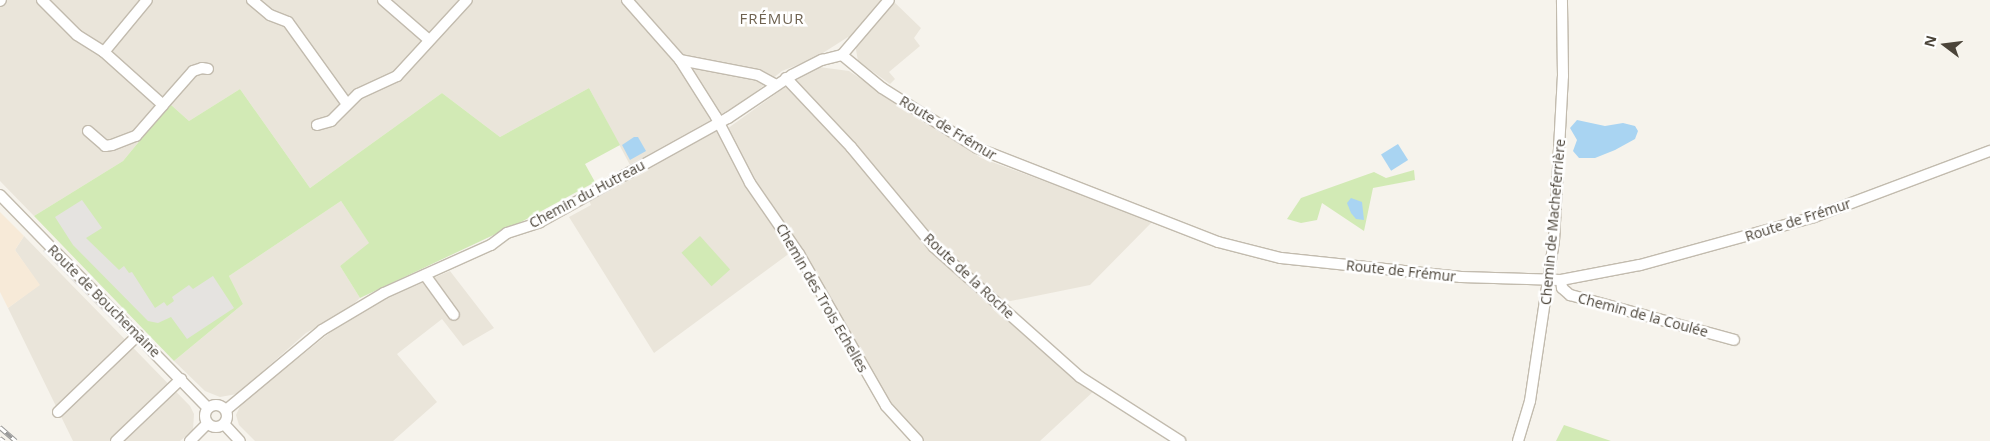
<!DOCTYPE html>
<html>
<head>
<meta charset="utf-8">
<style>
	body { margin:0 }
	#map { position:relative; width:1990px; height:441px; overflow:hidden; background:#f6f3ec; font-family:"Open Sans",sans-serif }
	div>[style] { position:absolute }
	[style*='--x'] { left:calc(var(--x)*1px); top:calc(var(--y)*1px); width:calc(var(--w)*1px); rotate:calc(var(--a)*1deg) }
	.residential>* { inset:0; background:#eae5da }
	.commercial>* { inset:0; background:#f7ead8 }
	.green>* { inset:0; background:#d2eab5; transform-origin:0 0 }
	.parking>* { inset:0; background:#e5e3e0; transform-origin:0 0 }
	.water>* { inset:0; background:#a9d4f2; transform-origin:0 0 }
	.roads { filter:drop-shadow(1px 0 #c2bbae) drop-shadow(-1px 0 #c2bbae) drop-shadow(0 1px #c2bbae) drop-shadow(0 -1px #c2bbae) }
	.minor>* { height:10px; margin:-5px; padding:0 5px; transform-origin:5px; border-radius:5px; background:#fff }
	.minor>.ring { margin:-5px; padding:0; box-sizing:content-box; background:none; border:10px solid #fff; border-radius:50% }
	.rail>* { height:4.5px; margin-top:-2.25px; transform-origin:0; background:repeating-linear-gradient(90deg,#fff 0 8px,#9a9a9a 0 16px); box-sizing:border-box; border-block:1px solid #9a9a9a }
	span { translate:-50% -50%; white-space:nowrap; text-align:center; line-height:1.15; -webkit-text-stroke:5px #fff; paint-order:stroke }
	.street-label { font-size:14px; color:#4b4439 }
	.neighbourhood-label { font-size:15px; color:#6e6250; letter-spacing:1px }
	.north { position:absolute; left:1920px; top:20px; width:50px; height:50px; -webkit-text-stroke:4px #fff; paint-order:stroke; rotate:285deg; font-size:14px; font-weight:700; line-height:20px; text-align:center; color:#4b4439 }
	.north::after { content:''; display:block; margin:auto; width:18px; height:22px; background:#4b4439; clip-path:polygon(50% 0,100% 100%,50% 72%,0 100%) }
</style>
</head>
<body>
<div id="map">
	<div class="residential">
		<div style="clip-path:polygon(0 0,892px 0,921px 28px,914px 38px,920px 46px,889px 72px,895px 79px,890px 84px,858px 61px,855px 44px,848px 37px,815px 58px,782px 71px,743px 102px,630px 165px,589px 88px,500px 137px,442px 93px,310px 188px,240px 89px,189px 121px,170px 104px,123px 161px,34px 216px,0 181px)"></div>
		<div style="clip-path:polygon(819px 67px,849px 71px,981px 158px,1153px 221px,1090px 285px,996px 304px,1096px 389px,1040px 441px,923px 441px,890px 408px,798px 247px,654px 353px,569px 217px,591px 205px,588px 198px,717px 129px,720px 134px,795px 80px)"></div>
		<div style="clip-path:polygon(341px 201px,370px 244px,340px 266px,360px 298px,347px 310px,306px 333px,237px 394px,220px 397px,205px 391px,174px 361px,243px 304px,229px 276px)"></div>
		<div style="clip-path:polygon(24px 236px,190px 406px,194px 414px,193px 430px,180px 441px,73px 441px,8px 308px,39px 285px,15px 250px)"></div>
		<div style="clip-path:polygon(450px 271px,494px 328px,463px 346px,442px 319px,397px 354px,437px 402px,393px 441px,255px 441px,239px 425px,236px 415px,241px 404px,342px 323px,391px 296px)"></div>
	</div>
	<div class="commercial">
		<div style="clip-path:polygon(0 212px,24px 236px,15px 250px,40px 285px,8px 308px,0 292px)"></div>
	</div>
	<div class="green">
		<div style="clip-path:polygon(589px 88px,620px 145px,585px 164px,595px 182px,523px 221px,360px 298px,340px 266px,369px 243px,341px 201px,229px 276px,243px 304px,174px 361px,34px 216px,123px 161px,170px 104px,189px 121px,240px 89px,310px 188px,442px 93px,500px 137px)"></div>
		<div style="clip-path:polygon(1414px 170px,1415px 180px,1373px 188px,1364px 231px,1322px 203px,1317px 220px,1301px 223px,1287px 219px,1301px 198px,1374px 172px,1386px 178px)"></div>
		<div style="left:700px;top:236px;width:45px;height:25px;rotate:48deg"></div>
		<div style="clip-path:polygon(1564px 425px,1611px 441px,1556px 441px)"></div>
	</div>
	<div class="parking">
		<div style="clip-path:polygon(82px 200px,102px 228px,86px 238px,119px 270px,124px 266px,129px 273px,132px 272px,155px 308px,164px 302px,167px 306px,174px 301px,172px 297px,189px 285px,193px 289px,213px 276px,234px 308px,187px 339px,171px 317px,158px 323px,148px 321px,73px 245px,55px 217px)"></div>
		<div style="left:45px;top:249px;width:110px;height:3px;rotate:45deg"></div>
	</div>
	<div class="water">
		<div style="clip-path:polygon(1577px 120px,1605px 126px,1623px 123px,1635px 126px,1638px 131px,1635px 139px,1615px 150px,1595px 158px,1579px 158px,1573px 151px,1577px 140px,1570px 128px)"></div>
		<div style="clip-path:polygon(634px 137px,638px 137px,646px 151px,630px 160px,622px 145px)"></div>
		<div style="left:1398px;top:144px;width:19px;height:20px;rotate:58deg"></div>
		<div style="clip-path:polygon(1351px 198px,1362px 202px,1364px 220px,1356px 219px,1351px 213px,1347px 203px)"></div>
	</div>
	<div class="roads">
		<div class="minor">
			<div style="--x:42;--y:0;--w:49;--a:45"></div>
			<div style="--x:77;--y:35;--w:32;--a:32"></div>
			<div style="--x:104;--y:52;--w:79;--a:41.9"></div>
			<div style="--x:163;--y:105;--w:45;--a:-48.6"></div>
			<div style="--x:193;--y:71;--w:9;--a:-18"></div>
			<div style="--x:202;--y:68;--w:6;--a:9"></div>
			<div style="--x:252;--y:0;--w:23;--a:40"></div>
			<div style="--x:270;--y:15;--w:19;--a:21"></div>
			<div style="--x:288;--y:22;--w:101;--a:54.3"></div>
			<div style="--x:383;--y:0;--w:61;--a:41"></div>
			<div style="--x:627;--y:0;--w:80;--a:48.5"></div>
			<div style="--x:680;--y:60;--w:67;--a:57.7"></div>
			<div style="--x:716;--y:117;--w:74;--a:62.7"></div>
			<div style="--x:750;--y:183;--w:86;--a:55.4"></div>
			<div style="--x:799;--y:254;--w:175;--a:60.2"></div>
			<div style="--x:886;--y:406;--w:47;--a:47.6"></div>
			<div style="--x:0;--y:1;--w:1;--a:-45"></div>
			<div style="--x:104;--y:52;--w:67;--a:-50.4"></div>
			<div style="--x:842;--y:55;--w:52;--a:39.5"></div>
			<div style="--x:882;--y:88;--w:112;--a:32.3"></div>
			<div style="--x:977;--y:148;--w:259;--a:21.3"></div>
			<div style="--x:1218;--y:242;--w:65;--a:14.3"></div>
			<div style="--x:1281;--y:258;--w:181;--a:6"></div>
			<div style="--x:1461;--y:277;--w:100;--a:1.7"></div>
			<div style="--x:1561;--y:280;--w:80;--a:-10.8"></div>
			<div style="--x:1640;--y:265;--w:180;--a:-15.4"></div>
			<div style="--x:1814;--y:217;--w:188;--a:-20.6"></div>
			<div style="--x:680;--y:60;--w:79;--a:10.9"></div>
			<div style="--x:758;--y:75;--w:21;--a:29"></div>
			<div style="--x:786;--y:78;--w:95;--a:46.7"></div>
			<div style="--x:851;--y:147;--w:130;--a:50.3"></div>
			<div style="--x:934;--y:247;--w:195;--a:41.7"></div>
			<div style="--x:1080;--y:377;--w:119;--a:32.6"></div>
			<div style="--x:317;--y:125;--w:15;--a:-16"></div>
			<div style="--x:331;--y:121;--w:38;--a:-45"></div>
			<div style="--x:358;--y:94;--w:43;--a:-24.8"></div>
			<div style="--x:397;--y:76;--w:103;--a:-47.4"></div>
			<div style="--x:88;--y:131;--w:23;--a:41"></div>
			<div style="--x:105;--y:146;--w:7;--a:-8"></div>
			<div style="--x:112;--y:145;--w:26;--a:-21"></div>
			<div style="--x:136;--y:136;--w:41;--a:-48.9"></div>
			<div style="--x:0;--y:195;--w:298;--a:45.7"></div>
			<div style="--x:425;--y:275;--w:49;--a:54.1"></div>
			<div style="--x:1561;--y:280;--w:8;--a:83"></div>
			<div style="--x:1562;--y:288;--w:11;--a:41"></div>
			<div style="--x:1570;--y:295;--w:170;--a:15.3"></div>
			<div class="ring" style="left:205px;top:405px;width:12px;height:12px"></div>
			<div style="--x:226;--y:410;--w:125;--a:-39.8"></div>
			<div style="--x:322;--y:330;--w:72;--a:-30.8"></div>
			<div style="--x:384;--y:293;--w:117;--a:-24.2"></div>
			<div style="--x:491;--y:245;--w:20;--a:-37"></div>
			<div style="--x:507;--y:233;--w:35;--a:-18"></div>
			<div style="--x:540;--y:222;--w:215;--a:-29"></div>
			<div style="--x:728;--y:118;--w:77;--a:-33.9"></div>
			<div style="--x:792;--y:75;--w:34;--a:-27"></div>
			<div style="--x:822;--y:60;--w:21;--a:-14"></div>
			<div style="--x:842;--y:55;--w:72;--a:-49.5"></div>
			<div style="--x:58;--y:412;--w:111;--a:-43.9"></div>
			<div style="--x:224;--y:424;--w:23;--a:47"></div>
			<div style="--x:116;--y:441;--w:90;--a:-43.6"></div>
			<div style="--x:190;--y:441;--w:25;--a:-45"></div>
			<div style="--x:1518;--y:441;--w:42;--a:-73.3"></div>
			<div style="--x:1530;--y:401;--w:162;--a:-81.5"></div>
			<div style="--x:1554;--y:241;--w:165;--a:-86.9"></div>
			<div style="--x:1563;--y:76;--w:76;--a:-90.8"></div>
		</div>
	</div>
	<div class="rail">
		<div style="--x:0;--y:427;--w:21;--a:41"></div>
		<div style="--x:0;--y:438;--w:5;--a:37"></div>
	</div>
	<div class="street-label">
		<span style="left:948px;top:128px;rotate:31deg">Route de Frémur</span>
		<span style="left:587px;top:194px;rotate:-28deg">Chemin du Hutreau</span>
		<span style="left:1798px;top:220px;rotate:-18deg">Route de Frémur</span>
		<span style="left:1553px;top:222px;rotate:-85deg">Chemin de Macheferrière</span>
		<span style="left:1401px;top:271px;rotate:6deg">Route de Frémur</span>
		<span style="left:969px;top:276px;rotate:43deg">Route de la Roche</span>
		<span style="left:822px;top:298px;rotate:60deg">Chemin des Trois Echelles</span>
		<span style="left:104px;top:301px;rotate:45deg">Route de Bouchemaine</span>
		<span style="left:1643px;top:315px;rotate:15deg">Chemin de la Coulée</span>
	</div>
	<div class="neighbourhood-label">
		<span style="left:772px;top:19px">FRÉMUR</span>
	</div>
	<div class="north">N</div>
</div>
</body>
</html>
